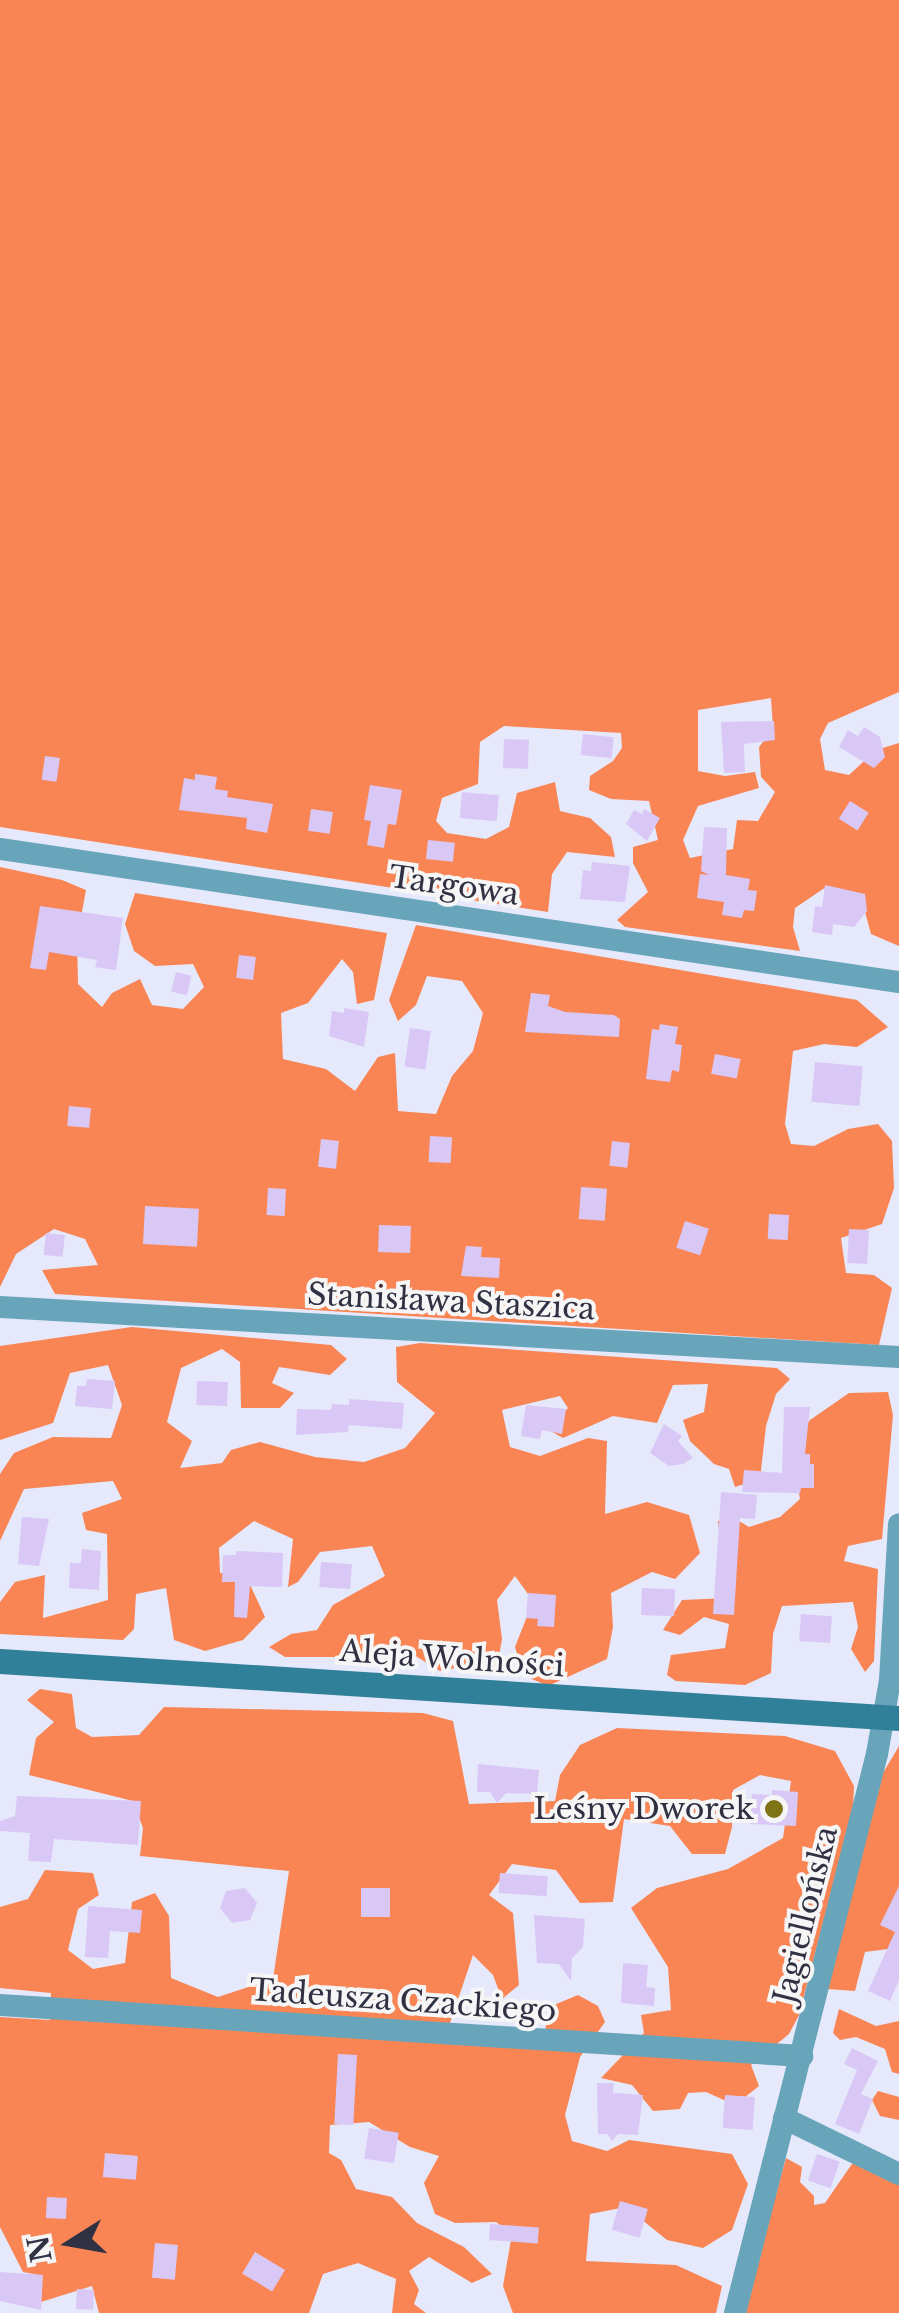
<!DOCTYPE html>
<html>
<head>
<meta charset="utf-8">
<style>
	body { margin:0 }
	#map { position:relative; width:899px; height:2313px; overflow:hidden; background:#e6e8fb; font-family:"Libre Baskerville",serif }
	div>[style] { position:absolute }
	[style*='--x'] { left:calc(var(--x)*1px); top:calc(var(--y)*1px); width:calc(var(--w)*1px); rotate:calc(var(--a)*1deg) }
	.forest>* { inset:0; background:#f98555 }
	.building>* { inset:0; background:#d9c8f5; transform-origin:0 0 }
	.street>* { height:22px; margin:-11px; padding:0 11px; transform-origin:11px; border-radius:11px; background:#68a5ba }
	.secondary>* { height:25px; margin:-12.5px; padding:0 12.5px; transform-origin:12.5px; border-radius:12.5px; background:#318099 }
	.dots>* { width:28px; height:28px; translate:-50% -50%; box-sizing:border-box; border:5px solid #f6f6f6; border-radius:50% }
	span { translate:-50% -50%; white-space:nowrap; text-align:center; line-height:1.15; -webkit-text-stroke:8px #f6f6f6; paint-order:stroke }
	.street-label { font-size:30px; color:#303143 }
	.poi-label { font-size:30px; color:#303143 }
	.right { translate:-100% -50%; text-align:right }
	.north { position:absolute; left:20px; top:2193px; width:100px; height:100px; -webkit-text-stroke:8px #f6f6f6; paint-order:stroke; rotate:259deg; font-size:28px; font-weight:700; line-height:40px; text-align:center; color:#303143 }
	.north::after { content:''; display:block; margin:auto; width:35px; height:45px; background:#303143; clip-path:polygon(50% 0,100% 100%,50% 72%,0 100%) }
</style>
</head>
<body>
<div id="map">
	<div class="forest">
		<div style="clip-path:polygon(evenodd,0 0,899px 0,899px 692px,828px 723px,820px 739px,825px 770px,849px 775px,876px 750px,899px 743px,899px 946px,871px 934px,862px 901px,826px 887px,795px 908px,793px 927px,800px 951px,625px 927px,617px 920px,648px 892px,633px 863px,633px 847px,658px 840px,649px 801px,611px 799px,589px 790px,590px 776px,613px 761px,622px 748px,621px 733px,504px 726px,480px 742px,478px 784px,442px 798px,436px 821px,447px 833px,486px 839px,509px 827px,517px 793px,555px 782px,560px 811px,590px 818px,611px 837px,615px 857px,567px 852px,552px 874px,548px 912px,0 827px,0 0,771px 698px,773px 729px,759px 747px,761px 777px,775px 792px,758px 821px,737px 820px,733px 849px,690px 858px,683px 840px,698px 806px,759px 788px,755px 772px,725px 776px,698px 771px,698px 710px,771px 698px)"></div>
		<div style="clip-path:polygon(0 867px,62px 880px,86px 890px,77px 939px,78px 984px,102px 1007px,112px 993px,140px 979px,152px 1005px,183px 1009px,204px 987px,193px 964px,155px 966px,134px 951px,125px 924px,135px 893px,387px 933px,374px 1000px,357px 1004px,353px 972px,342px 959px,308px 1003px,281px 1013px,283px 1059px,326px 1069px,355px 1091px,378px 1057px,395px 1053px,398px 1111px,436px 1114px,452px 1076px,473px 1051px,483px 1013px,462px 981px,427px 976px,416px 1005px,398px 1021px,389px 1000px,416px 925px,857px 1000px,888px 1027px,857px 1047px,824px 1044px,793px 1051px,785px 1124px,791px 1144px,814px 1146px,848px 1129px,878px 1124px,892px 1141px,894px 1188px,882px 1224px,841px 1238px,846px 1273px,874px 1275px,892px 1288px,879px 1345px,55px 1294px,42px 1270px,98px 1265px,85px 1239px,54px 1229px,16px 1254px,0 1287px)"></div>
		<div style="clip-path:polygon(132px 1327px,331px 1345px,347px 1359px,330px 1375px,279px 1367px,272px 1383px,294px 1393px,280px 1408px,241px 1408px,240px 1362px,222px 1349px,181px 1368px,167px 1422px,192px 1441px,180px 1468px,222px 1463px,231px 1450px,260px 1442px,315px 1457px,364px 1462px,405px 1448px,435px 1413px,397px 1382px,396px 1347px,420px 1343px,777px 1368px,790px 1379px,776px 1394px,766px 1426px,760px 1479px,735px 1487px,729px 1469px,714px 1464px,690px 1441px,683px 1420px,704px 1412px,708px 1384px,673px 1385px,657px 1423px,613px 1416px,563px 1438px,547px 1429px,568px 1408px,560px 1396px,502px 1410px,510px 1447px,540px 1456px,588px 1438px,607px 1441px,605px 1514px,647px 1502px,689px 1515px,700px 1553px,675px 1579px,652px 1572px,611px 1593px,613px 1627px,607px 1659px,548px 1686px,523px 1675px,515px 1647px,533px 1601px,515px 1576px,497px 1600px,502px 1639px,497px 1668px,471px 1665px,440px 1671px,393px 1642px,370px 1657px,285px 1657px,269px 1647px,291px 1634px,317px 1630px,333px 1605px,385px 1576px,372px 1546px,320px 1552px,298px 1582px,288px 1587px,293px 1539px,254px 1521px,219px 1548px,220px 1573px,246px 1576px,265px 1617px,243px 1640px,205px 1651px,174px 1640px,166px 1588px,136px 1594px,134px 1629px,123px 1640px,0 1634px,0 1602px,15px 1582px,45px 1575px,43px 1618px,108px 1600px,107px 1534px,86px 1530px,82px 1513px,122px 1499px,113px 1481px,24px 1489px,0 1541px,0 1474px,14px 1453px,53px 1437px,111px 1438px,122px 1405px,108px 1365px,70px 1373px,53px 1423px,0 1440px,0 1346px)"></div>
		<div style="clip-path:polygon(888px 1392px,893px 1415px,882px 1539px,848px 1546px,844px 1561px,878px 1569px,874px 1661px,865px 1672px,851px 1649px,858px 1627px,853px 1602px,782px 1606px,773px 1634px,771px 1673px,745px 1685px,676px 1681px,667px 1675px,671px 1655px,725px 1648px,729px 1624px,704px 1617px,680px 1635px,663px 1630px,682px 1600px,727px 1598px,718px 1521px,734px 1518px,749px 1527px,780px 1517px,800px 1499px,791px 1444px,810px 1420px,849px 1393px)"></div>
		<div style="clip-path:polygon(40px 1689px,72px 1694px,76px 1728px,92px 1737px,139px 1735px,164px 1707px,423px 1713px,453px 1721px,469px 1804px,555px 1801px,560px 1775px,580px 1745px,617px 1728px,785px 1736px,835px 1751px,854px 1786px,853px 1808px,799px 2015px,789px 2034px,751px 2065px,759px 2086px,735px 2105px,706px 2092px,688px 2093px,680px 2109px,653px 2111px,632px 2085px,601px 2078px,644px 2033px,641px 2015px,671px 2010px,668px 1967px,631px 1908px,657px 1888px,728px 1869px,783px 1838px,791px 1781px,760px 1775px,733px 1790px,732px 1827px,725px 1854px,692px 1854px,670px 1826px,624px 1819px,613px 1902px,580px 1903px,556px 1870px,512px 1864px,489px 1895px,513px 1913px,519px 1985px,502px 1999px,493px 1975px,473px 1955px,450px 2023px,542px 2050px,549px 2007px,578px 1995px,598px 2006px,605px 2022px,580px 2057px,565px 2115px,572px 2141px,607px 2151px,629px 2140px,732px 2154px,748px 2184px,732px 2230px,703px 2248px,667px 2240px,626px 2207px,590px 2214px,586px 2261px,676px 2265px,722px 2286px,716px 2313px,513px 2313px,503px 2286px,512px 2234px,496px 2222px,455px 2223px,435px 2214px,424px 2183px,439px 2156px,410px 2147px,369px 2122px,330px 2125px,329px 2153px,341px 2160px,356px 2189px,392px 2197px,417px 2223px,464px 2247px,492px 2274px,472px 2283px,429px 2257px,409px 2271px,419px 2290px,414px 2304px,426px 2313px,392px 2313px,396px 2279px,358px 2263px,323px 2274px,309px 2313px,99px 2313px,92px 2286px,41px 2302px,39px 2275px,23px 2272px,0 2227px,0 2017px,50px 2020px,51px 1993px,0 1988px,0 1907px,28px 1899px,45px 1870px,93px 1873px,99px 1895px,78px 1909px,68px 1950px,93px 1969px,125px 1963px,132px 1902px,155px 1893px,169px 1916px,171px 1978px,218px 1997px,273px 1979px,289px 1871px,140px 1856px,143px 1828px,133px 1801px,29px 1775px,36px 1738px,54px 1722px,27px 1700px)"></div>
		<div style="clip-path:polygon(899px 1746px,899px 1955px,888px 1949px,865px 1952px,855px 1991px,827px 1989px,883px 1773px)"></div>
		<div style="clip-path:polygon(839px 2009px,876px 2026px,899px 2021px,899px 2074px,892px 2072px,885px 2049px,856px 2037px,840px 2040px,833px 2033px)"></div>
		<div style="clip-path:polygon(878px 2091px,899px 2097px,899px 2120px,880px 2116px,872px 2100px)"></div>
		<div style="clip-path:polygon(786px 2158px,802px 2167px,800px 2182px,814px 2196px,814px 2205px,825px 2203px,854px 2161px,899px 2184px,899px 2313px,743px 2313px)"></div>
	</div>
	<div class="building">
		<div style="clip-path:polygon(774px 721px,775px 740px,744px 744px,745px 772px,724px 773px,721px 722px)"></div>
		<div style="clip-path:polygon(864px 727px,880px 737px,885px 757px,874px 768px,839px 747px,848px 730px,858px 736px)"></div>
		<div style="left:583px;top:734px;width:31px;height:21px;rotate:6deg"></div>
		<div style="left:504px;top:739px;width:25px;height:29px;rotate:2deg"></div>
		<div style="left:45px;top:756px;width:15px;height:24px;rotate:8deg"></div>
		<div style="clip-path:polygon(195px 774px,217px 777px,215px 789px,228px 791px,227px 797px,273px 804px,267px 833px,246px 829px,247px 818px,179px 810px,184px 778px,195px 780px)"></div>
		<div style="clip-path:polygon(370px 785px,402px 790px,396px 825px,388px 824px,384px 848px,367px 845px,371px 821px,364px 820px)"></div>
		<div style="left:462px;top:792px;width:37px;height:26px;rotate:5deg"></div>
		<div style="left:850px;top:801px;width:22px;height:21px;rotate:32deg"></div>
		<div style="left:311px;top:809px;width:22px;height:22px;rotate:8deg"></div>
		<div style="clip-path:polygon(644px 809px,660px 818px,647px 841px,626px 824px,634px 810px,642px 814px)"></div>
		<div style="clip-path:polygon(704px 827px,727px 828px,726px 875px,750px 879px,748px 890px,757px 891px,754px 911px,744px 910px,742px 918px,722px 915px,724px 902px,697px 898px,700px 874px,709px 875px,701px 871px)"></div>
		<div style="left:428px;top:840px;width:27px;height:19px;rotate:6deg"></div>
		<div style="clip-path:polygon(592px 862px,630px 866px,625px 902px,580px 899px,583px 870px,591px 871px)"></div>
		<div style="clip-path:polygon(825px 885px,865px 894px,867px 911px,854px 927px,833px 924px,832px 935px,812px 932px,815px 906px,822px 907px)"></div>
		<div style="clip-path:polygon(40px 906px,123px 918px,116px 970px,95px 967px,97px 960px,49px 952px,46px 970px,30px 968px)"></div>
		<div style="left:239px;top:955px;width:17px;height:23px;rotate:7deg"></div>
		<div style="left:176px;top:972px;width:16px;height:20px;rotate:14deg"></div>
		<div style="clip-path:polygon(531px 993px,550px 995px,548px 1006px,565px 1012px,614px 1015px,620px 1019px,619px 1037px,525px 1032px)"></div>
		<div style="clip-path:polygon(344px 1008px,369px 1012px,364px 1047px,329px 1036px,332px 1011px,344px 1013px)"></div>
		<div style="clip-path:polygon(660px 1024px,678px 1027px,675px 1044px,682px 1045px,679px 1072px,672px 1070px,670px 1082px,646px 1079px,652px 1029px,659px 1030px)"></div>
		<div style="left:410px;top:1028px;width:21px;height:39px;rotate:8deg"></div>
		<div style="left:715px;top:1054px;width:26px;height:20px;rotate:11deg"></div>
		<div style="left:815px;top:1062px;width:48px;height:40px;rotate:5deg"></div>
		<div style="left:69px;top:1106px;width:22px;height:20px;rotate:5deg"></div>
		<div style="left:430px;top:1136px;width:22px;height:26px;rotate:3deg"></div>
		<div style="left:321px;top:1139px;width:18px;height:28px;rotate:6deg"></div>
		<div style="left:612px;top:1141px;width:18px;height:25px;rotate:6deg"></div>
		<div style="left:581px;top:1187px;width:26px;height:32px;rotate:4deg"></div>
		<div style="left:268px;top:1188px;width:18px;height:27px;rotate:3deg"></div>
		<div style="left:145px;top:1206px;width:54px;height:38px;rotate:3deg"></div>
		<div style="left:769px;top:1214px;width:20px;height:25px;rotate:3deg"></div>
		<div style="left:685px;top:1221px;width:25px;height:28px;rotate:18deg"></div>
		<div style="left:379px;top:1225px;width:32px;height:27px;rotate:2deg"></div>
		<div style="left:849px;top:1229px;width:20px;height:34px;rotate:3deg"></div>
		<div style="left:46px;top:1233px;width:19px;height:22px;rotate:6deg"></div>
		<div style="clip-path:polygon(466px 1246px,482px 1247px,481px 1257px,500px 1258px,499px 1278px,461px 1276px)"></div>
		<div style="clip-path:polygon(87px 1379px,115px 1381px,112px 1409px,75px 1406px,77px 1386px,86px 1386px)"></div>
		<div style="left:197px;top:1381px;width:31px;height:24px;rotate:2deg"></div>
		<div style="clip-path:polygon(349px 1399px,404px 1403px,402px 1429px,349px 1425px,348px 1432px,296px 1435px,297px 1409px,331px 1410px,332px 1404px,349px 1405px)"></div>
		<div style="clip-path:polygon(526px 1405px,566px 1409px,562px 1434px,542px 1430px,540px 1439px,521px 1436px)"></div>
		<div style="clip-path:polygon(784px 1407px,810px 1407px,805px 1454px,810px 1454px,810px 1464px,814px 1464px,814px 1488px,801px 1488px,800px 1493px,742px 1492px,744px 1470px,782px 1473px)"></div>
		<div style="clip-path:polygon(664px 1424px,682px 1436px,678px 1441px,693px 1458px,683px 1464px,669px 1466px,650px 1453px)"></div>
		<div style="clip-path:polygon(721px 1492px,757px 1495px,755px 1519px,740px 1518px,734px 1615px,713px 1614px)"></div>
		<div style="clip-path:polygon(22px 1517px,49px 1519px,39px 1566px,18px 1564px)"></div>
		<div style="clip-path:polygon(82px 1549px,101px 1551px,99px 1590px,69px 1588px,70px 1563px,81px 1563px)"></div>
		<div style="clip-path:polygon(237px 1551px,283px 1553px,282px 1587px,250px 1586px,247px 1618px,234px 1617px,235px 1582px,222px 1582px,223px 1555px,236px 1555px)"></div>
		<div style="left:321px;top:1562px;width:31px;height:25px;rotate:4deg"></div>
		<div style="left:642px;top:1588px;width:33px;height:27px;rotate:2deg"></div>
		<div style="clip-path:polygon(528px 1593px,556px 1595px,554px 1627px,537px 1626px,538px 1619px,526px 1618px)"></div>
		<div style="left:801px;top:1614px;width:31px;height:27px;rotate:4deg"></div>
		<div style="clip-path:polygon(478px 1764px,539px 1770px,537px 1794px,506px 1793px,497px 1803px,490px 1792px,477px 1792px)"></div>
		<div style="clip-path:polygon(772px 1790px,798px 1792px,796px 1826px,750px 1824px,752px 1794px,772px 1795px)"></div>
		<div style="clip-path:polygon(17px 1796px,141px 1801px,138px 1845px,54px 1839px,51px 1862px,28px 1861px,30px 1833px,0 1831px,0 1821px,15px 1816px)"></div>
		<div style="left:500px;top:1873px;width:48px;height:20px;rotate:4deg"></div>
		<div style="clip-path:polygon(899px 1886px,899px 1980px,890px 2001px,868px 1991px,895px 1932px,880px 1925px)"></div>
		<div style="clip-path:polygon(245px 1888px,257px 1903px,250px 1920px,232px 1923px,220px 1908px,226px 1891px)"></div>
		<div style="left:361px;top:1888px;width:29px;height:29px"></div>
		<div style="clip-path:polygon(88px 1906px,142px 1910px,140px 1933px,110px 1931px,108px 1958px,85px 1957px)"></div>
		<div style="clip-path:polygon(534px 1915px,585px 1919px,583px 1947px,572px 1958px,571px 1981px,559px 1964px,537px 1963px)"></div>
		<div style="clip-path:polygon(623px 1963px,648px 1965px,646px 1987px,655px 1988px,654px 2006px,621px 2003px)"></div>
		<div style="clip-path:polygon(852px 2048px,878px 2061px,861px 2094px,873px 2099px,859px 2134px,835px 2124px,857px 2070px,844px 2064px)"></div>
		<div style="left:338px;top:2054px;width:19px;height:70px;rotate:3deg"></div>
		<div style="clip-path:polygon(597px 2083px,614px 2083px,613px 2093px,643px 2095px,638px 2135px,618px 2134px,612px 2141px,607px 2134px,598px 2134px)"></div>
		<div style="left:725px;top:2095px;width:30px;height:33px;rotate:4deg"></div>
		<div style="left:369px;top:2128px;width:30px;height:31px;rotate:9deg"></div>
		<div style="left:105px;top:2153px;width:33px;height:24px;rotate:5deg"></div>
		<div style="left:817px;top:2154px;width:24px;height:28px;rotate:19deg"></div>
		<div style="left:47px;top:2197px;width:20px;height:21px;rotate:3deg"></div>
		<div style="left:620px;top:2201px;width:29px;height:30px;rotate:16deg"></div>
		<div style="left:490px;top:2224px;width:49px;height:16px;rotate:4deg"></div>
		<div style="left:155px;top:2243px;width:23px;height:35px;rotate:5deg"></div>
		<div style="left:255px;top:2252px;width:35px;height:25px;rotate:31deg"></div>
		<div style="clip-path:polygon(0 2272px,43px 2275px,41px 2310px,0 2301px)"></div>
		<div style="left:77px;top:2289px;width:17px;height:20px;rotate:3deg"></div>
	</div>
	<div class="street">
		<div style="--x:0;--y:849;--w:909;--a:8.42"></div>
		<div style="--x:0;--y:1307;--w:900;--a:3.18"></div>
		<div style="--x:0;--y:2005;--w:804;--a:3.64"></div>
		<div style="--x:784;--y:2118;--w:128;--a:26"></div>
		<div style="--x:735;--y:2313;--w:577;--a:-75.75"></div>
		<div style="--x:877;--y:1754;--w:75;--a:-80"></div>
		<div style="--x:890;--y:1680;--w:156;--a:-86.7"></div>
	</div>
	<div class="secondary">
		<div style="--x:0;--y:1661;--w:901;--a:3.63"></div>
	</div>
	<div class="dots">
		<div style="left:774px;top:1809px;background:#7e7315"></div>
	</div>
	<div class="street-label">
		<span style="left:454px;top:886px;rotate:8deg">Targowa</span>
		<span style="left:451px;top:1302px;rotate:3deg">Stanisława Staszica</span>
		<span style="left:452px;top:1659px;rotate:4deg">Aleja Wolności</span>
		<span style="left:806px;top:1915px;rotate:-76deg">Jagiellońska</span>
		<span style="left:403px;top:2001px;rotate:4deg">Tadeusza Czackiego</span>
	</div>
	<div class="poi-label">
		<span class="right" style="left:754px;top:1809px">Leśny Dworek</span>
	</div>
	<div class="north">N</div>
</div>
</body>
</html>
